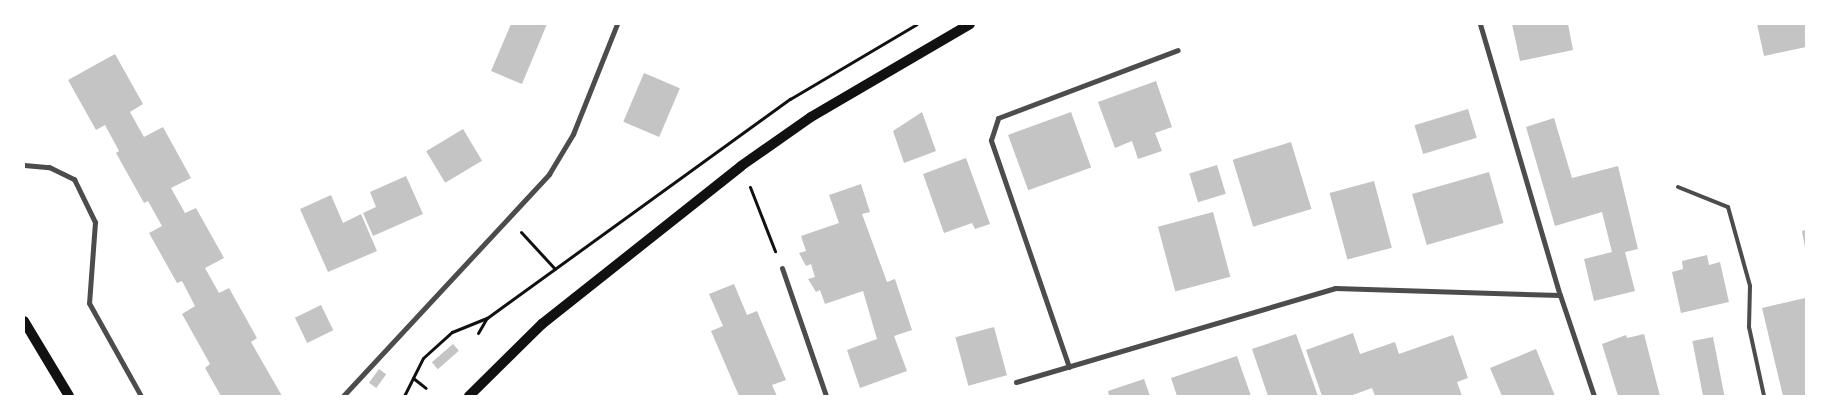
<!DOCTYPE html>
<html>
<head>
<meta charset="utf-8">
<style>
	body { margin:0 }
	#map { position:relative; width:1830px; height:420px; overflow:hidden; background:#fff; font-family:"Roboto Condensed",sans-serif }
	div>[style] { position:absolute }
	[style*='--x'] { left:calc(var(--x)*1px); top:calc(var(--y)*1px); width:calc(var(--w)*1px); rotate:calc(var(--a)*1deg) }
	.building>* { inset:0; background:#c4c4c4; transform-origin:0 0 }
	.path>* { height:3px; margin:-1.5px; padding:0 1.5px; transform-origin:1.5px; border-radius:1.5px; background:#111 }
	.service>* { height:4px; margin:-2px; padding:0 2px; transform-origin:2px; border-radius:2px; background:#4c4c4c }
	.minor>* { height:5px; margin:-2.5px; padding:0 2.5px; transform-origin:2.5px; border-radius:2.5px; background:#4c4c4c }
	.secondary>* { height:10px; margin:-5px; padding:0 5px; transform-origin:5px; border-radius:5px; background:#111 }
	span { translate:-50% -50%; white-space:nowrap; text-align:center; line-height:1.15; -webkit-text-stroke:5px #fff; paint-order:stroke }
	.frame { position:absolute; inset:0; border:25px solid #fff; pointer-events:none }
</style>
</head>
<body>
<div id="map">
	<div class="building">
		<div style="clip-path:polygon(511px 24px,547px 24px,522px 84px,491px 71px)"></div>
		<div style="clip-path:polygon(1512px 24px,1568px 24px,1573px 50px,1520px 61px)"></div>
		<div style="clip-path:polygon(1757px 24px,1806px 24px,1806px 47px,1764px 56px)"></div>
		<div style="clip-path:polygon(115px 54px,143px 104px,130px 112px,144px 137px,163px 127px,191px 178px,171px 188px,185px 213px,196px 208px,224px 258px,205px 268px,219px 293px,229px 288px,257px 338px,251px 342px,282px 396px,221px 396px,205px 368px,210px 364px,182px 314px,195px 306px,182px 281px,177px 283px,149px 233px,162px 226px,148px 201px,144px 203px,116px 153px,119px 151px,105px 125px,96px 130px,68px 80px)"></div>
		<div style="left:644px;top:73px;width:39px;height:53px;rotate:23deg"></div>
		<div style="clip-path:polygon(1156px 81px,1172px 127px,1155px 133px,1162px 151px,1138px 159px,1132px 141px,1115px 148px,1098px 102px)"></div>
		<div style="left:1468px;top:109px;width:30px;height:56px;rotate:73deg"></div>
		<div style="clip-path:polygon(922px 112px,936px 151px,904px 163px,893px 131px)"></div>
		<div style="left:1071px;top:112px;width:59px;height:67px;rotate:70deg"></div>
		<div style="clip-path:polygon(1554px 118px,1572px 178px,1618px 166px,1638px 249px,1625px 252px,1635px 291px,1594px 301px,1584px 259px,1612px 252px,1602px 212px,1555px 226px,1526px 127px)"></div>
		<div style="left:463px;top:129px;width:37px;height:43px;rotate:59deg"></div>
		<div style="left:1291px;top:142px;width:70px;height:61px;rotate:73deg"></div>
		<div style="clip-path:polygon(966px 158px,990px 224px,975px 229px,972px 223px,944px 233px,923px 174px)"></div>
		<div style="left:1217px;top:165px;width:30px;height:29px;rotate:73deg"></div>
		<div style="left:1489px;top:172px;width:53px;height:80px;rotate:74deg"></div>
		<div style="clip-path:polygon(406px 176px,423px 214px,373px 236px,363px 213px,376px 207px,370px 192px)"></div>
		<div style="left:1374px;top:181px;width:69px;height:46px;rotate:75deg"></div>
		<div style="clip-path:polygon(861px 184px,870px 212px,862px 214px,887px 282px,895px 279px,912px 330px,894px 336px,907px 371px,860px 388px,847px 350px,877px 339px,863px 291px,825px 304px,820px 290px,816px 292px,808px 279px,815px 277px,811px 264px,806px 266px,799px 253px,806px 251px,801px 236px,839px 223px,829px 195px)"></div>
		<div style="clip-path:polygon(331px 195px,343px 223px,361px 214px,377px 251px,328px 272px,300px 209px)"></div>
		<div style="left:1213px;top:212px;width:67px;height:57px;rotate:75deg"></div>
		<div style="clip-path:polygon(1806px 230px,1806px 248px,1805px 248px,1802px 231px)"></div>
		<div style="clip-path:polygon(1707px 255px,1709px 265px,1720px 262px,1729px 302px,1681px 313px,1672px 272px,1683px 269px,1682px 261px)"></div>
		<div style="clip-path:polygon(734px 284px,747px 315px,757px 311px,786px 380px,772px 385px,777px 396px,739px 396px,711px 331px,723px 326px,709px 294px)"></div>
		<div style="clip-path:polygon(1805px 298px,1806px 396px,1783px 396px,1762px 308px)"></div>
		<div style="left:321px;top:305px;width:28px;height:29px;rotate:64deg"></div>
		<div style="left:994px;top:327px;width:50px;height:40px;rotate:75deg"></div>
		<div style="clip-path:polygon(1353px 333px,1360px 354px,1395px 342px,1399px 354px,1453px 335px,1468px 378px,1457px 382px,1462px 396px,1375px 396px,1372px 388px,1350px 396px,1322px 396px,1306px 350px)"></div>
		<div style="clip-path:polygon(1296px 334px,1318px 396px,1268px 396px,1252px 349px)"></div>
		<div style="clip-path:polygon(1644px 334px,1660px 396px,1618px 396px,1602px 344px,1626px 335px,1627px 338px)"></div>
		<div style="left:1713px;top:337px;width:60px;height:21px;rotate:79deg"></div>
		<div style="left:453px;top:344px;width:9px;height:28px;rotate:49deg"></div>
		<div style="clip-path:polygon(1536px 349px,1555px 396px,1502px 396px,1490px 368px)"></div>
		<div style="clip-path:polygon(1237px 356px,1251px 396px,1177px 396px,1171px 378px)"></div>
		<div style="left:379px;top:369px;width:9px;height:17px;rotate:36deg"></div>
		<div style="clip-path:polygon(1144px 379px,1150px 396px,1109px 396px,1108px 391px)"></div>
	</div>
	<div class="path">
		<div style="--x:750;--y:187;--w:69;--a:68.7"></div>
		<div style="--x:521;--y:232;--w:50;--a:47.4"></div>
		<div style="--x:478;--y:333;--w:16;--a:-60"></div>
		<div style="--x:413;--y:378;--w:16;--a:38"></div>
		<div style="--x:404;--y:396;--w:42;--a:-63.4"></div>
		<div style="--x:423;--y:358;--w:39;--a:-42"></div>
		<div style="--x:452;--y:332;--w:38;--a:-22"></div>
		<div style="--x:487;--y:318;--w:374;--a:-35.9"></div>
		<div style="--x:790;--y:99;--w:147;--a:-30.6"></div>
	</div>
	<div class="service">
		<div style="--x:1678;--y:187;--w:54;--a:21.8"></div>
		<div style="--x:1728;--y:207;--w:82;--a:74.4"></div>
		<div style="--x:1750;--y:286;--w:41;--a:91.4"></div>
		<div style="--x:1749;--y:327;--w:71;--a:77.7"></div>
	</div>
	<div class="minor">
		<div style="--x:1480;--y:24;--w:283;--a:73.6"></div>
		<div style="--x:1560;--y:295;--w:107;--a:71.4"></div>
		<div style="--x:24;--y:165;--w:25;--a:5"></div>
		<div style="--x:49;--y:167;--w:28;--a:26"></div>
		<div style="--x:74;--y:179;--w:48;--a:64"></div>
		<div style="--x:95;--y:222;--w:81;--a:94.2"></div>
		<div style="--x:89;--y:303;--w:107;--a:60.8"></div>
		<div style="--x:782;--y:268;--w:135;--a:71"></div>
		<div style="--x:1069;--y:367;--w:240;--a:-109"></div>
		<div style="--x:991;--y:140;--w:23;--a:-72"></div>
		<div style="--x:998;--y:118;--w:192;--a:-20.7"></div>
		<div style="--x:1016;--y:382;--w:333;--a:-16.4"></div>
		<div style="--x:1335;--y:288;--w:225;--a:1.8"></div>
		<div style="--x:343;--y:396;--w:303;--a:-47.1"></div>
		<div style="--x:549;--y:174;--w:47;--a:-59"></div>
		<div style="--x:573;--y:134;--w:118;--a:-68.2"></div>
	</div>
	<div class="secondary">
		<div style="--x:24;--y:321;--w:87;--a:59"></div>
		<div style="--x:469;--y:396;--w:103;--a:-44.6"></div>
		<div style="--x:542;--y:324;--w:254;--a:-38.4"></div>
		<div style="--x:741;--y:166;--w:85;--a:-35"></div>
		<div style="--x:811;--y:117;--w:184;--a:-30.3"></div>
	</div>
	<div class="frame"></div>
</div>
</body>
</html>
